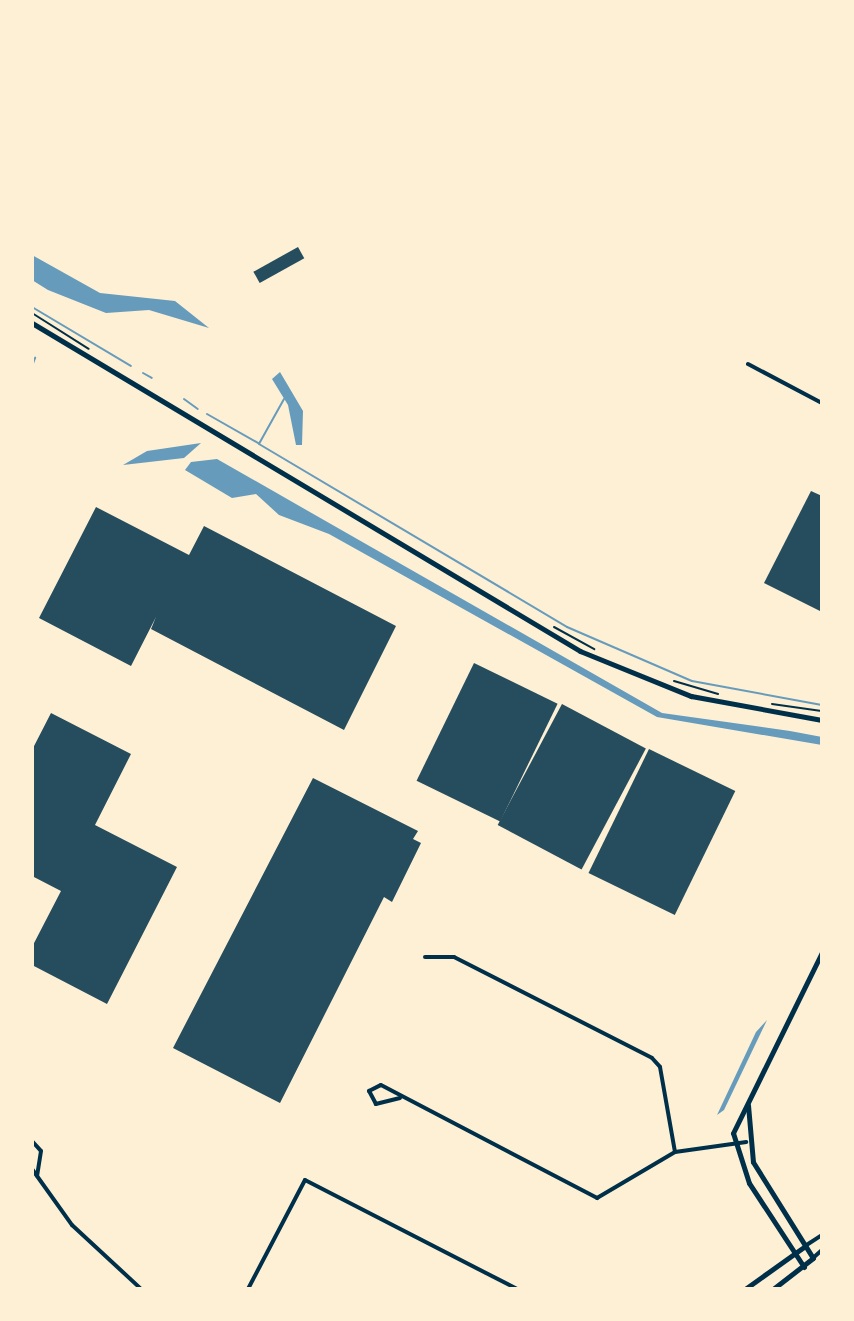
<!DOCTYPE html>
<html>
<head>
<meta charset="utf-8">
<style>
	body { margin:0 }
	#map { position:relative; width:854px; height:1321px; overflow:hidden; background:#fdf0d5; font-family:"Archivo Narrow",sans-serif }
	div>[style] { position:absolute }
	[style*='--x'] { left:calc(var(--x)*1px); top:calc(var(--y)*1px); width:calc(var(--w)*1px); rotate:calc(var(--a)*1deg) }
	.water>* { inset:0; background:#669bbc }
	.stream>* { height:2px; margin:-1px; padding:0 1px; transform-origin:1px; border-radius:1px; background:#669bbc }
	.building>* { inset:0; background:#264d5e; transform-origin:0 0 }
	.path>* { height:2px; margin:-1px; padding:0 1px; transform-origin:1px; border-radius:1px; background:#003049 }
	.minor>* { height:4px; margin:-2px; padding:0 2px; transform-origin:2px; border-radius:2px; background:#003049 }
	.tertiary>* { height:5px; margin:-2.5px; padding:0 2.5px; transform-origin:2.5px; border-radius:2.5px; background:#003049 }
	span { translate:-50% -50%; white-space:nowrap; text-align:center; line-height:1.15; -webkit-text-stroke:7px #fdf0d5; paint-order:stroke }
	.frame { position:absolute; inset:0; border:34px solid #fdf0d5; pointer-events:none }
</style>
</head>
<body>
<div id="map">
	<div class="water">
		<div style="clip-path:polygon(32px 255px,100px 293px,175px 301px,209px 328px,149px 310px,106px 313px,48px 290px,32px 280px)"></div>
		<div style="clip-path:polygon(280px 372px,303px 411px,302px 445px,296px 445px,288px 405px,272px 379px)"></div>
		<div style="clip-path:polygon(201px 443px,184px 458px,123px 465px,147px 451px)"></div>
		<div style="clip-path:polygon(217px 459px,662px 713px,790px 731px,822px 737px,822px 745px,657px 717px,329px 534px,279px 515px,256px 494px,232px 498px,185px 470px,191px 462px)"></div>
		<div style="clip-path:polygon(767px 1020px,724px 1110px,717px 1115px,756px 1032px)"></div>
	</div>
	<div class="stream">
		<div style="--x:32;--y:307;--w:115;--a:30.8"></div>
		<div style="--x:32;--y:366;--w:9;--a:-69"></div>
		<div style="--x:143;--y:373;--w:10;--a:29"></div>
		<div style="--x:184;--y:399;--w:17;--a:36"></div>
		<div style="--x:284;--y:399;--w:51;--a:119.1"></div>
		<div style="--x:259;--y:444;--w:358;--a:30.7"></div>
		<div style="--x:567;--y:627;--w:136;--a:23.4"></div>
		<div style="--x:692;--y:681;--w:132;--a:10.5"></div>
		<div style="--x:207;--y:414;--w:59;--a:29.6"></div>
	</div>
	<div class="building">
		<div style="left:298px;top:247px;width:13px;height:51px;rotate:61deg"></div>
		<div style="clip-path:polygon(811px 491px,822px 496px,822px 612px,764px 583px)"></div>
		<div style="clip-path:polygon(96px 507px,189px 555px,204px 526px,396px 626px,344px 730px,151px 629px,156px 617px,131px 666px,39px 618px)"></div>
		<div style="left:474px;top:663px;width:93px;height:131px;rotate:26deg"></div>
		<div style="left:562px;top:704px;width:95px;height:137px;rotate:28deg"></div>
		<div style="clip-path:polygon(51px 713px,131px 754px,95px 825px,177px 867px,107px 1004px,32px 965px,32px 947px,61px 891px,32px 876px,32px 750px)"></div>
		<div style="left:649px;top:749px;width:96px;height:138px;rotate:26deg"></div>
		<div style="clip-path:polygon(313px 778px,418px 831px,413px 839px,421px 843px,392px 902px,384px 897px,280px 1103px,173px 1048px)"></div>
	</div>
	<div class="path">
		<div style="--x:32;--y:313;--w:67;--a:32.3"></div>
		<div style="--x:554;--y:627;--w:46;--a:28.8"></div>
		<div style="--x:674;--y:681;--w:46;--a:16.5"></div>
		<div style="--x:772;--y:704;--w:50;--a:8"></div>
	</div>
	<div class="minor">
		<div style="--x:748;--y:364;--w:84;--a:27.8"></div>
		<div style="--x:425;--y:957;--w:29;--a:0"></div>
		<div style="--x:454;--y:957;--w:222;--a:27"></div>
		<div style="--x:652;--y:1058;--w:12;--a:48"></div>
		<div style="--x:660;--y:1067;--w:86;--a:80"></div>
		<div style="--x:400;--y:1098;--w:25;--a:166"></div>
		<div style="--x:376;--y:1104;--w:15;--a:-118"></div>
		<div style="--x:369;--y:1091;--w:13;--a:-27"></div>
		<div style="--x:381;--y:1085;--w:244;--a:27.6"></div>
		<div style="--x:597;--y:1198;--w:91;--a:-30.5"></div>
		<div style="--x:675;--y:1152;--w:72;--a:-8"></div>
		<div style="--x:32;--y:1141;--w:13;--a:48"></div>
		<div style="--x:41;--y:1151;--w:25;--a:99"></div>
		<div style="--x:32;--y:1169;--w:69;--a:54.5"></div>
		<div style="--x:72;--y:1225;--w:94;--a:42.8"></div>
		<div style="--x:805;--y:1246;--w:20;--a:-33"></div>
		<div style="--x:813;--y:1258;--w:12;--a:-42"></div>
		<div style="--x:248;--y:1289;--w:123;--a:-62.4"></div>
		<div style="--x:305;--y:1180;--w:238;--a:27.2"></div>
	</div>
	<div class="tertiary">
		<div style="--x:32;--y:323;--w:639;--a:30.9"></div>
		<div style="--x:580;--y:651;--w:120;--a:22.1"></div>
		<div style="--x:691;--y:696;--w:133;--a:10.4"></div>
		<div style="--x:748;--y:1105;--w:57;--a:85"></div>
		<div style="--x:753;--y:1162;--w:113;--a:58"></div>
		<div style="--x:813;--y:1258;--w:51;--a:142.2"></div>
		<div style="--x:804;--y:1267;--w:100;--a:-123.2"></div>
		<div style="--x:749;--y:1183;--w:52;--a:-107.7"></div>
		<div style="--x:733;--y:1133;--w:202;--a:-63.8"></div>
		<div style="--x:745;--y:1289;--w:74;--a:-35.6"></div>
	</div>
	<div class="frame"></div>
</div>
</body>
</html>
